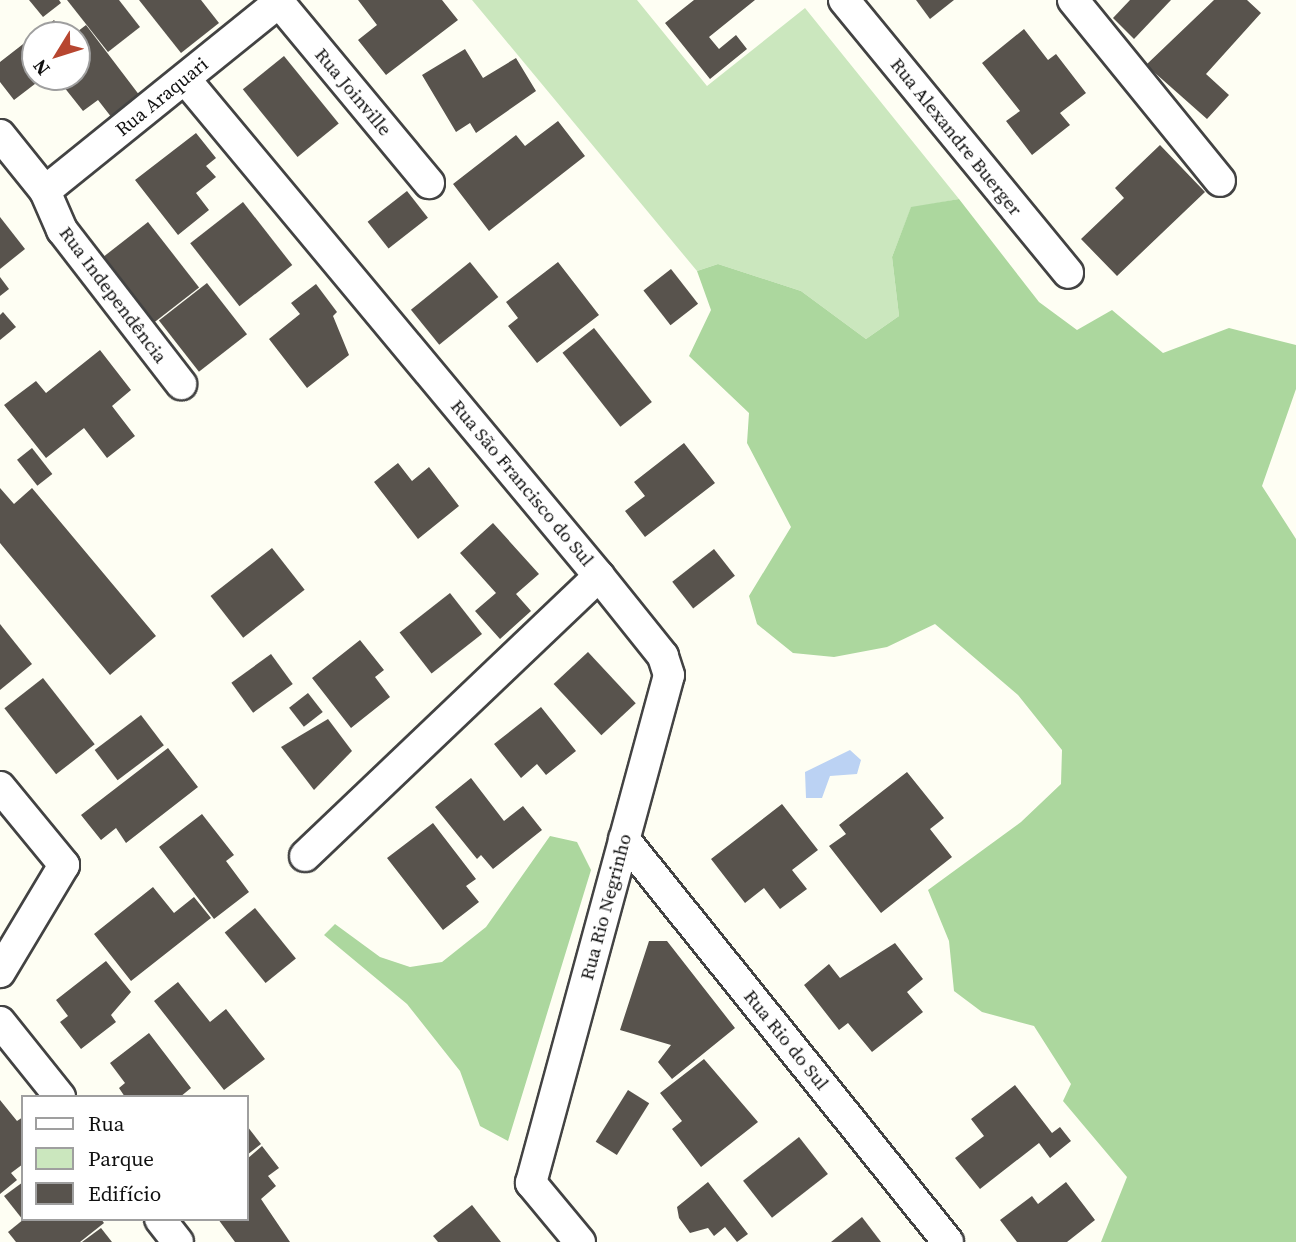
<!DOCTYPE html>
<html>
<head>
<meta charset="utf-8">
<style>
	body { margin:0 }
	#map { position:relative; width:1296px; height:1242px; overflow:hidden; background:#fefef3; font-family:"Source Serif 4",serif }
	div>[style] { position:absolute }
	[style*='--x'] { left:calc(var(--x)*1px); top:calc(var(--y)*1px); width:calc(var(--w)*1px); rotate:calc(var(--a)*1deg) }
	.green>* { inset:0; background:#cbe7be }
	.forest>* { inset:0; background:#acd79e }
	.water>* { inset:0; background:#bbd2f3 }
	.building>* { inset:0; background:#58534d; transform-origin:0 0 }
	.roads { filter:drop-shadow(2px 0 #434343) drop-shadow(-2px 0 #434343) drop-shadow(0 2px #434343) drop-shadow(0 -2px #434343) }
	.street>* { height:30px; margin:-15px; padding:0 15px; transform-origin:15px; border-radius:15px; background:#fff }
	span { translate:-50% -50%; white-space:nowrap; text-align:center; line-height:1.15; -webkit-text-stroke:7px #fff; paint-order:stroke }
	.street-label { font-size:19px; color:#101010 }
	.legend { position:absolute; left:21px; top:1095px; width:228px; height:126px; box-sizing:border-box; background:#fff; border:2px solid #9f9f9f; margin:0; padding:9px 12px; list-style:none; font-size:21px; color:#101010 }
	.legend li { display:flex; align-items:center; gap:14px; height:35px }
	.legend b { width:35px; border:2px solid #9f9f9f }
	.north { position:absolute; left:21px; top:21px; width:70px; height:70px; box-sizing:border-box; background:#fff; border:2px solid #9f9f9f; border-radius:50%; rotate:232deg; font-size:19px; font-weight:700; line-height:28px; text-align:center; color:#101010 }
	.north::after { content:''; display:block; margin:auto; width:24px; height:32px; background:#b74630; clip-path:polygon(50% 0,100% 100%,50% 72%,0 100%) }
</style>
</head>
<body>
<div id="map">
	<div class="green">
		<div style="clip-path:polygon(472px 0,637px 0,707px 86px,805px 8px,959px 199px,911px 208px,892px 257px,899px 316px,866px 339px,801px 291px,718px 264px,697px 271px)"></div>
	</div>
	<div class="forest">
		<div style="clip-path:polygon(959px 199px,1039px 302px,1077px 330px,1112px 310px,1163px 353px,1229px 328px,1296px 345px,1296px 389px,1262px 486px,1296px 539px,1296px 1242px,1101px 1242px,1127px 1177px,1063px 1101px,1071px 1084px,1034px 1026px,982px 1012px,954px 991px,949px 941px,928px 890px,1021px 822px,1061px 784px,1062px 750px,1018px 695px,935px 624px,887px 647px,834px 657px,793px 653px,757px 624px,749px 596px,791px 527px,747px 443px,749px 413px,689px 356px,711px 310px,697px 271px,718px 264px,801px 291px,866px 339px,899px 316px,892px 257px,911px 207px)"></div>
		<div style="clip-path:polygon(550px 836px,577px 842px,591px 870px,508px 1141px,480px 1126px,460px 1071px,407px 1004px,324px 935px,335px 924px,380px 957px,410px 967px,442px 962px,486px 927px)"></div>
	</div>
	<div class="water">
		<div style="clip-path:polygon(850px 750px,861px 760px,857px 774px,830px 776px,822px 798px,806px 798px,805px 772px)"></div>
	</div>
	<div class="building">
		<div style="clip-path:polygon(29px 0,59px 0,61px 3px,43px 17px)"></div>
		<div style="clip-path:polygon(67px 0,119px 0,140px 27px,108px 52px)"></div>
		<div style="clip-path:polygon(139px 0,201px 0,219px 23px,181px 53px)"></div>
		<div style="clip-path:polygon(358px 0,442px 0,458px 20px,386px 75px,358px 40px,377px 25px)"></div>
		<div style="clip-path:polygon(694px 0,755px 0,709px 37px,719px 49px,736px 35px,747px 49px,710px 79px,665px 23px)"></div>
		<div style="clip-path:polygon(916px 0,954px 0,930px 19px)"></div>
		<div style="clip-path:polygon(1130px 0,1171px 0,1134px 39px,1113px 18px)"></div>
		<div style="clip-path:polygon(1214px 0,1247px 0,1261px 13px,1206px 74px,1229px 95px,1207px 119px,1146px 65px)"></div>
		<div style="clip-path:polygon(54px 20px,66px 35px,35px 35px,35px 77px,44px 77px,14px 100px,0 82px,0 62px)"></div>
		<div style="clip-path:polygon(86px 25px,140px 96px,112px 118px,98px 100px,83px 111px,56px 77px,77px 77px,73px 35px)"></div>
		<div style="clip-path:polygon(1024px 29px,1048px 60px,1056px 54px,1086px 93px,1060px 113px,1070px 125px,1032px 155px,1006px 121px,1020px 111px,982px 63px)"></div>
		<div style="clip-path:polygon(465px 49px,483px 78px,516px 58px,536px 91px,476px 133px,470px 123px,456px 132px,422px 75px)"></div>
		<div style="left:284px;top:56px;width:87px;height:53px;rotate:51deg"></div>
		<div style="clip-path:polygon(558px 121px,585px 156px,489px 231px,453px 184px,516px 135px,525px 146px)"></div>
		<div style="clip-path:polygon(196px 133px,216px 158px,206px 166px,216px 177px,196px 193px,209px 210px,178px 235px,135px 180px)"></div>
		<div style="clip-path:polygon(1160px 145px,1205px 192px,1117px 276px,1081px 239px,1124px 198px,1115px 188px)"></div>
		<div style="left:407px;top:191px;width:34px;height:50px;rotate:52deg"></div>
		<div style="left:243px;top:202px;width:80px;height:67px;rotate:52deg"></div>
		<div style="clip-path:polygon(0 217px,25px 249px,0 269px)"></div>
		<div style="left:148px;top:222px;width:83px;height:60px;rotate:52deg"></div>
		<div style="left:470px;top:262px;width:45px;height:76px;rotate:51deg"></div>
		<div style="clip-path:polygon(558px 262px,599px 315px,537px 363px,508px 326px,518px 318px,506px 302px)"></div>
		<div style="left:671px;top:269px;width:44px;height:35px;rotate:52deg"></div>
		<div style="clip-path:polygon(0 277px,9px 289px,0 296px)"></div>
		<div style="left:207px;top:283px;width:65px;height:61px;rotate:52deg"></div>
		<div style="clip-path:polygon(316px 284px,337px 312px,333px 316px,349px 355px,307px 388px,269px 339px,300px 314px,291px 303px)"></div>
		<div style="clip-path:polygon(3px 312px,16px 327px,0 340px,0 315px)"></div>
		<div style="left:594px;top:328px;width:94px;height:40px;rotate:52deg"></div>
		<div style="clip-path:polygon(100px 350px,131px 390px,112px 406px,135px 436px,107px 458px,84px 428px,46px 458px,4px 405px,36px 381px,46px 393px)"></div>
		<div style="clip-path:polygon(684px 443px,715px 483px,645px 537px,625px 511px,645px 496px,634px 482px)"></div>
		<div style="left:32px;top:448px;width:33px;height:19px;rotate:52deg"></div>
		<div style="clip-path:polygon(398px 463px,412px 481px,429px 467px,459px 506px,418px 539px,374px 482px)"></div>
		<div style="clip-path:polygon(0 488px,14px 504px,32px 488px,156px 636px,110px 675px,0 543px)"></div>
		<div style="clip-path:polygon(493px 523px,539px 574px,516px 594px,531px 611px,500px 639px,475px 611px,496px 593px,460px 553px)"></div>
		<div style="left:272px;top:548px;width:53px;height:78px;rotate:52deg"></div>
		<div style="left:714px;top:549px;width:34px;height:53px;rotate:52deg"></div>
		<div style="left:450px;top:593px;width:52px;height:64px;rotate:52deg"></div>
		<div style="clip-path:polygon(0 624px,32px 664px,0 690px)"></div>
		<div style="clip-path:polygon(360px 640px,384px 670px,375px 677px,390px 697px,351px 728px,312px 678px)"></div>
		<div style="left:588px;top:652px;width:70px;height:47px;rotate:47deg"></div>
		<div style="left:271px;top:654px;width:37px;height:49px;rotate:54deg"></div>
		<div style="left:43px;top:678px;width:84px;height:49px;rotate:52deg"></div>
		<div style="left:308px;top:693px;width:24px;height:24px;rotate:52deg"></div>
		<div style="clip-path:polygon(541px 707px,576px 751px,546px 775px,537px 764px,521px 778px,494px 744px)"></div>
		<div style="left:141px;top:715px;width:38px;height:58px;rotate:53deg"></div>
		<div style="clip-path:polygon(328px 719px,352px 751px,314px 790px,281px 747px)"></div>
		<div style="clip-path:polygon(168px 748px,198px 787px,126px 843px,116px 828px,101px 840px,81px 815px)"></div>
		<div style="clip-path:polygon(907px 772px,944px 818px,930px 829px,952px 857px,881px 913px,829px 846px,846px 834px,839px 825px)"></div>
		<div style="clip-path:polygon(471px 778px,504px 821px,523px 806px,542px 830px,493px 869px,481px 855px,477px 859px,435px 807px)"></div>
		<div style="clip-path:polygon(782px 804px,818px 850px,792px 870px,807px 889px,780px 909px,764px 888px,745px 903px,711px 859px)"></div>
		<div style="clip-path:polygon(202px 814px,234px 855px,226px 861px,249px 892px,214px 919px,159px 847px)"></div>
		<div style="clip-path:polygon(433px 823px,476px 879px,466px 886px,479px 902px,443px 930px,387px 858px)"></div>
		<div style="clip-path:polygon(153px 887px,174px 913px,194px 897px,211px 918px,131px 981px,94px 934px)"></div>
		<div style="left:255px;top:908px;width:65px;height:39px;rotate:51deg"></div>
		<div style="clip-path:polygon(649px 941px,667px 941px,735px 1028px,672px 1079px,658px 1062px,671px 1045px,620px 1030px)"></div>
		<div style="clip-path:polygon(895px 943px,923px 979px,907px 992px,923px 1012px,872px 1052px,848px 1023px,839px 1030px,804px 985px,829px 964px,840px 978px)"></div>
		<div style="clip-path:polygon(106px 961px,131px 992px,111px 1015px,116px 1022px,81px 1049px,60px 1022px,68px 1016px,56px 1000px)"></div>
		<div style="clip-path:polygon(178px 982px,210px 1022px,226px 1009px,265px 1059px,224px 1090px,154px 1001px)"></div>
		<div style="clip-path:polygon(149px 1033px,191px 1088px,180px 1097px,125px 1097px,119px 1088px,125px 1083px,110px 1063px)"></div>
		<div style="clip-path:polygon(704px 1059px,758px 1122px,701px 1167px,672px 1129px,682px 1121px,660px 1093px)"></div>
		<div style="clip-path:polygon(1015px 1085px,1052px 1133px,1060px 1127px,1071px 1141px,1050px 1158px,1039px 1143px,980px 1189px,955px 1158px,984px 1136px,971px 1119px)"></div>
		<div style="left:628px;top:1090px;width:25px;height:61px;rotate:32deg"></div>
		<div style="clip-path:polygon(0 1100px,17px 1121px,23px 1117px,23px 1164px,11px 1173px,17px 1180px,0 1194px)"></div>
		<div style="clip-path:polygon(247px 1126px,261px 1144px,247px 1155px)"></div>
		<div style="left:799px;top:1137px;width:47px;height:71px;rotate:52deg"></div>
		<div style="clip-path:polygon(262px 1146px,279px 1168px,268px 1176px,276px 1186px,261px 1199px,290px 1242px,235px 1242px,218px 1219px,247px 1219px,247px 1159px)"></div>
		<div style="clip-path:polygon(23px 1182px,23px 1220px,4px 1196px)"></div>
		<div style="clip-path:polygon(708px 1182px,748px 1234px,737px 1242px,725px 1227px,714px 1236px,708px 1228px,690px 1233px,679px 1218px,677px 1207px)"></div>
		<div style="clip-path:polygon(1066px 1182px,1095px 1220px,1067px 1242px,1017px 1242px,1000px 1220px,1032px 1196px,1038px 1204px)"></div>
		<div style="clip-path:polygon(472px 1205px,501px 1242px,438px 1242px,433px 1236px)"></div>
		<div style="clip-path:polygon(862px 1217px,881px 1242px,831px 1242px)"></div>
		<div style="clip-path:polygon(24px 1219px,101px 1219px,104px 1223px,80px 1242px,16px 1242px,8px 1232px)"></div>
		<div style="clip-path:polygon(101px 1228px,112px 1242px,82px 1242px)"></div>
	</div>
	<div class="roads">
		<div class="street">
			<div style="--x:277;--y:0;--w:238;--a:50.3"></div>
			<div style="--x:844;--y:0;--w:353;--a:50.6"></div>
			<div style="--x:1073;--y:0;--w:233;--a:50.9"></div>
			<div style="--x:185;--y:79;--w:647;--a:50.21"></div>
			<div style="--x:599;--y:576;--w:406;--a:136.4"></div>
			<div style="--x:0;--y:135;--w:72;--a:51.2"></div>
			<div style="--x:45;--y:191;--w:43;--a:66.4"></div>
			<div style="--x:62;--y:230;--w:195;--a:52.3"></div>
			<div style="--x:45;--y:191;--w:301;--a:-38.9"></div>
			<div style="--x:0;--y:787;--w:101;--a:50.6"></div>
			<div style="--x:64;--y:865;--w:125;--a:120.9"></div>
			<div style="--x:624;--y:839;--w:517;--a:51.2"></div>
			<div style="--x:0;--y:1022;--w:96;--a:51.3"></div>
			<div style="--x:160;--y:1219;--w:29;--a:52"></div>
			<div style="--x:580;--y:1242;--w:77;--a:-129.7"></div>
			<div style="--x:531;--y:1183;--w:526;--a:-74.8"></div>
			<div style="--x:669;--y:675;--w:20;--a:-108"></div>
			<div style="--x:663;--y:656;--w:102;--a:-128.7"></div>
		</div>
	</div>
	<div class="street-label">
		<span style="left:353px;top:92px;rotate:50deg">Rua Joinville</span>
		<span style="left:162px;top:97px;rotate:-39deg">Rua Araquari</span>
		<span style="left:956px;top:137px;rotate:51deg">Rua Alexandre Buerger</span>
		<span style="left:113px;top:295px;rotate:53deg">Rua Independência</span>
		<span style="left:522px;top:483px;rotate:50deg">Rua São Francisco do Sul</span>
		<span style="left:606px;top:907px;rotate:-75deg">Rua Rio Negrinho</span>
		<span style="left:786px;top:1040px;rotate:51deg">Rua Rio do Sul</span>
	</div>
	<ul class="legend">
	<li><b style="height:9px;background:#fff"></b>Rua</li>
	<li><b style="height:19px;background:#cbe7be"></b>Parque</li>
	<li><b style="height:19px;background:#58534d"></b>Edifício</li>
	</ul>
	<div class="north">N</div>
</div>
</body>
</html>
